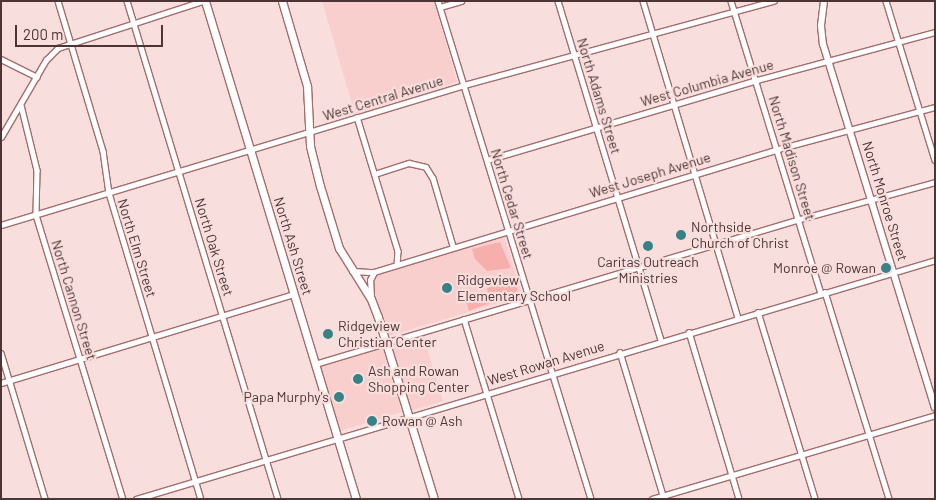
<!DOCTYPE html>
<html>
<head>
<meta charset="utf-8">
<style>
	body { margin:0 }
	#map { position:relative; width:936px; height:500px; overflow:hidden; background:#f8dedd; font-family:Barlow,sans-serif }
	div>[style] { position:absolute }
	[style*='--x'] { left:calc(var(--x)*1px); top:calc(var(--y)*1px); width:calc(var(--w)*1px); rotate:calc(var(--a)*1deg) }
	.built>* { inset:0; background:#f9cfcd; transform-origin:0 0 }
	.green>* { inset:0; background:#f7afae }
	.roads { filter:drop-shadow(1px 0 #a46d6c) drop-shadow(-1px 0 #a46d6c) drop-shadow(0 1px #a46d6c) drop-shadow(0 -1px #a46d6c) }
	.minor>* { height:4.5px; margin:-2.25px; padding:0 2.25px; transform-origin:2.25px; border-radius:2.25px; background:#fff }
	.tertiary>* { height:5px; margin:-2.5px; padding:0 2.5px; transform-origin:2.5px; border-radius:2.5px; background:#fff }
	.secondary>* { height:6px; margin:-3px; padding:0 3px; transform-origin:3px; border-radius:3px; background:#fff }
	.primary>* { height:7px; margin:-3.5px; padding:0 3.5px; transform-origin:3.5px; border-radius:3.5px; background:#fff }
	.dots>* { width:14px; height:14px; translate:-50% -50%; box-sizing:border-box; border:2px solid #f8dedd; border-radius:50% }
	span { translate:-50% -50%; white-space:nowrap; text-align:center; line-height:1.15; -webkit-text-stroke:4.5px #f8dedd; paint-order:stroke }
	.street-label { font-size:14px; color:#4e3535 }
	.poi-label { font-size:14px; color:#4e3535 }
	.left { translate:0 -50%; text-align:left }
	.right { translate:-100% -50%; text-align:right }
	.frame { position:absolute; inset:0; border:2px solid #4e3535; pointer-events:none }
	.scale { position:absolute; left:15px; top:25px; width:148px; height:22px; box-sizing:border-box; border:2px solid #4e3535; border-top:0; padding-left:6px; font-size:15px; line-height:18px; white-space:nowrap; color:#4e3535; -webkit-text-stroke:4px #f8dedd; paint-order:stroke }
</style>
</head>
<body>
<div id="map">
	<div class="built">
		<div style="clip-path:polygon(322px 1px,434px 1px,457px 82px,355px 114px)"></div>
		<div style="clip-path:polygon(504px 235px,522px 296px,388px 336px,371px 280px,374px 275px)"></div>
		<div style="left:423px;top:335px;width:69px;height:34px;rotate:73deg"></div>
		<div style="left:382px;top:348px;width:67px;height:64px;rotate:73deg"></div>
	</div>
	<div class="green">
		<div style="clip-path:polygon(500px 242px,511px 268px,487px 271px,475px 259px,472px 249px)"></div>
		<div style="clip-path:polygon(515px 281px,518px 292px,469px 311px,466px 301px,488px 294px,487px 288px)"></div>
	</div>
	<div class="roads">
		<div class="minor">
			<div style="--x:58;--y:1;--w:157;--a:73.3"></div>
			<div style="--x:103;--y:151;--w:42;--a:81.9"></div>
			<div style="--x:109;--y:193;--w:320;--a:73.3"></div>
			<div style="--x:127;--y:1;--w:520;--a:73.13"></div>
			<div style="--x:438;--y:1;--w:521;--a:72.92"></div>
			<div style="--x:558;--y:1;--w:354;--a:73.1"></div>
			<div style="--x:643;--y:1;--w:330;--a:73.3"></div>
			<div style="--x:731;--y:1;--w:306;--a:72.9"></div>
			<div style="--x:886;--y:1;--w:166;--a:72.9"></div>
			<div style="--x:440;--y:7;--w:22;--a:-16"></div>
			<div style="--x:1;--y:59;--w:40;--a:26.6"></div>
			<div style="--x:21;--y:105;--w:67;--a:76.2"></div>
			<div style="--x:37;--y:170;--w:45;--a:91.3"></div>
			<div style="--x:36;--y:215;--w:297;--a:73"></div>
			<div style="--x:357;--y:117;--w:140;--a:73"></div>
			<div style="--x:398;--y:251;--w:13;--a:94"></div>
			<div style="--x:1;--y:137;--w:89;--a:-59.7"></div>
			<div style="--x:46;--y:60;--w:17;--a:-45"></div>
			<div style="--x:58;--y:48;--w:152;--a:-18"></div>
			<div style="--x:487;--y:160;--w:282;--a:-16.5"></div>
			<div style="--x:757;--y:80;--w:184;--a:-15.1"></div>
			<div style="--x:375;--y:174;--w:36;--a:-18"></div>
			<div style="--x:409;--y:163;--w:17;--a:13"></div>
			<div style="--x:426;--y:167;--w:13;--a:58"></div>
			<div style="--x:433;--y:178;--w:71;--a:73.6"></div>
			<div style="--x:1;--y:225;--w:484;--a:-16.8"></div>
			<div style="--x:464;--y:85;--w:321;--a:-15.2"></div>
			<div style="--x:374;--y:272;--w:422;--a:-16.9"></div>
			<div style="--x:778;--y:149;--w:163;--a:-15"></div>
			<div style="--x:825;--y:292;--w:217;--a:72.8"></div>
			<div style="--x:758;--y:312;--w:195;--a:73"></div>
			<div style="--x:464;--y:319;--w:188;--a:73"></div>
			<div style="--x:689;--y:332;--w:174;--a:73.3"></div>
			<div style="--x:620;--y:352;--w:153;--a:73.3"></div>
			<div style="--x:1;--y:353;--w:152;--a:73.2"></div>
			<div style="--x:315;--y:364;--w:506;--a:-16.65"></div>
			<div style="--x:800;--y:219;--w:140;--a:-15.3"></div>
			<div style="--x:1;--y:383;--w:306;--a:-16.9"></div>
			<div style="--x:652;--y:499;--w:295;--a:-16.5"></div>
		</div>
		<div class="tertiary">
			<div style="--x:352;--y:271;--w:22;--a:3"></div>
			<div style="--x:371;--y:297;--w:17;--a:-93"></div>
			<div style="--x:370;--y:280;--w:9;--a:-63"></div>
			<div style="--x:136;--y:499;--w:834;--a:-16.65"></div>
		</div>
		<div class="secondary">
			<div style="--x:824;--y:1;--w:25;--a:97"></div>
			<div style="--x:821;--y:26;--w:18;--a:84"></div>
			<div style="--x:823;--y:44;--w:380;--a:72.9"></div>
		</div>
		<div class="primary">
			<div style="--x:205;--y:1;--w:520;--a:73.13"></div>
			<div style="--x:282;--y:1;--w:89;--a:73.6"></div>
			<div style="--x:307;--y:86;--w:60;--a:87.1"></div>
			<div style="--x:310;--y:146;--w:41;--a:76"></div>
			<div style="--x:320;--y:186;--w:65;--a:73"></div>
			<div style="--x:339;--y:248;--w:60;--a:57.9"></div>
			<div style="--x:371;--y:299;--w:19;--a:69"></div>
			<div style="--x:378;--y:317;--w:190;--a:72.9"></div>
		</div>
	</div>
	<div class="dots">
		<div style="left:681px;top:235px;background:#388185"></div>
		<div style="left:648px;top:246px;background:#388185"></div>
		<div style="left:886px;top:268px;background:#388185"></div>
		<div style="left:447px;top:288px;background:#388185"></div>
		<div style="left:328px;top:334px;background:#388185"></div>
		<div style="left:358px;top:379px;background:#388185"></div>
		<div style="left:339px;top:397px;background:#388185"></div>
		<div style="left:372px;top:421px;background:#388185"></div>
	</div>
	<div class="street-label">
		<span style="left:707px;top:83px;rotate:-16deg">West Columbia Avenue</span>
		<span style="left:599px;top:96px;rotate:73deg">North Adams Street</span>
		<span style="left:383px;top:98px;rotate:-17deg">West Central Avenue</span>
		<span style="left:792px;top:158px;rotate:73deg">North Madison Street</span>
		<span style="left:650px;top:175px;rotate:-17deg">West Joseph Avenue</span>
		<span style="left:885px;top:201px;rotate:73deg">North Monroe Street</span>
		<span style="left:512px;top:204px;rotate:73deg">North Cedar Street</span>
		<span style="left:293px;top:246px;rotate:73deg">North Ash Street</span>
		<span style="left:214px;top:247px;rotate:73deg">North Oak Street</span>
		<span style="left:137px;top:248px;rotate:73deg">North Elm Street</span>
		<span style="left:74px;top:300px;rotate:73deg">North Cannon Street</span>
		<span style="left:546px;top:363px;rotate:-17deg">West Rowan Avenue</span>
	</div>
	<div class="poi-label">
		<span class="left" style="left:691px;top:235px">Northside<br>Church of Christ</span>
		<span style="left:648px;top:270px">Caritas Outreach<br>Ministries</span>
		<span class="right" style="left:876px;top:268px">Monroe @ Rowan</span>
		<span class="left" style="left:457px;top:288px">Ridgeview<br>Elementary School</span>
		<span class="left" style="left:338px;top:334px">Ridgeview<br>Christian Center</span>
		<span class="left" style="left:368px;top:379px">Ash and Rowan<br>Shopping Center</span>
		<span class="right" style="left:329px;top:397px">Papa Murphy's</span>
		<span class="left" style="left:382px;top:421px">Rowan @ Ash</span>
	</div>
	<div class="frame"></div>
	<div class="scale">200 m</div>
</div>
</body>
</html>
